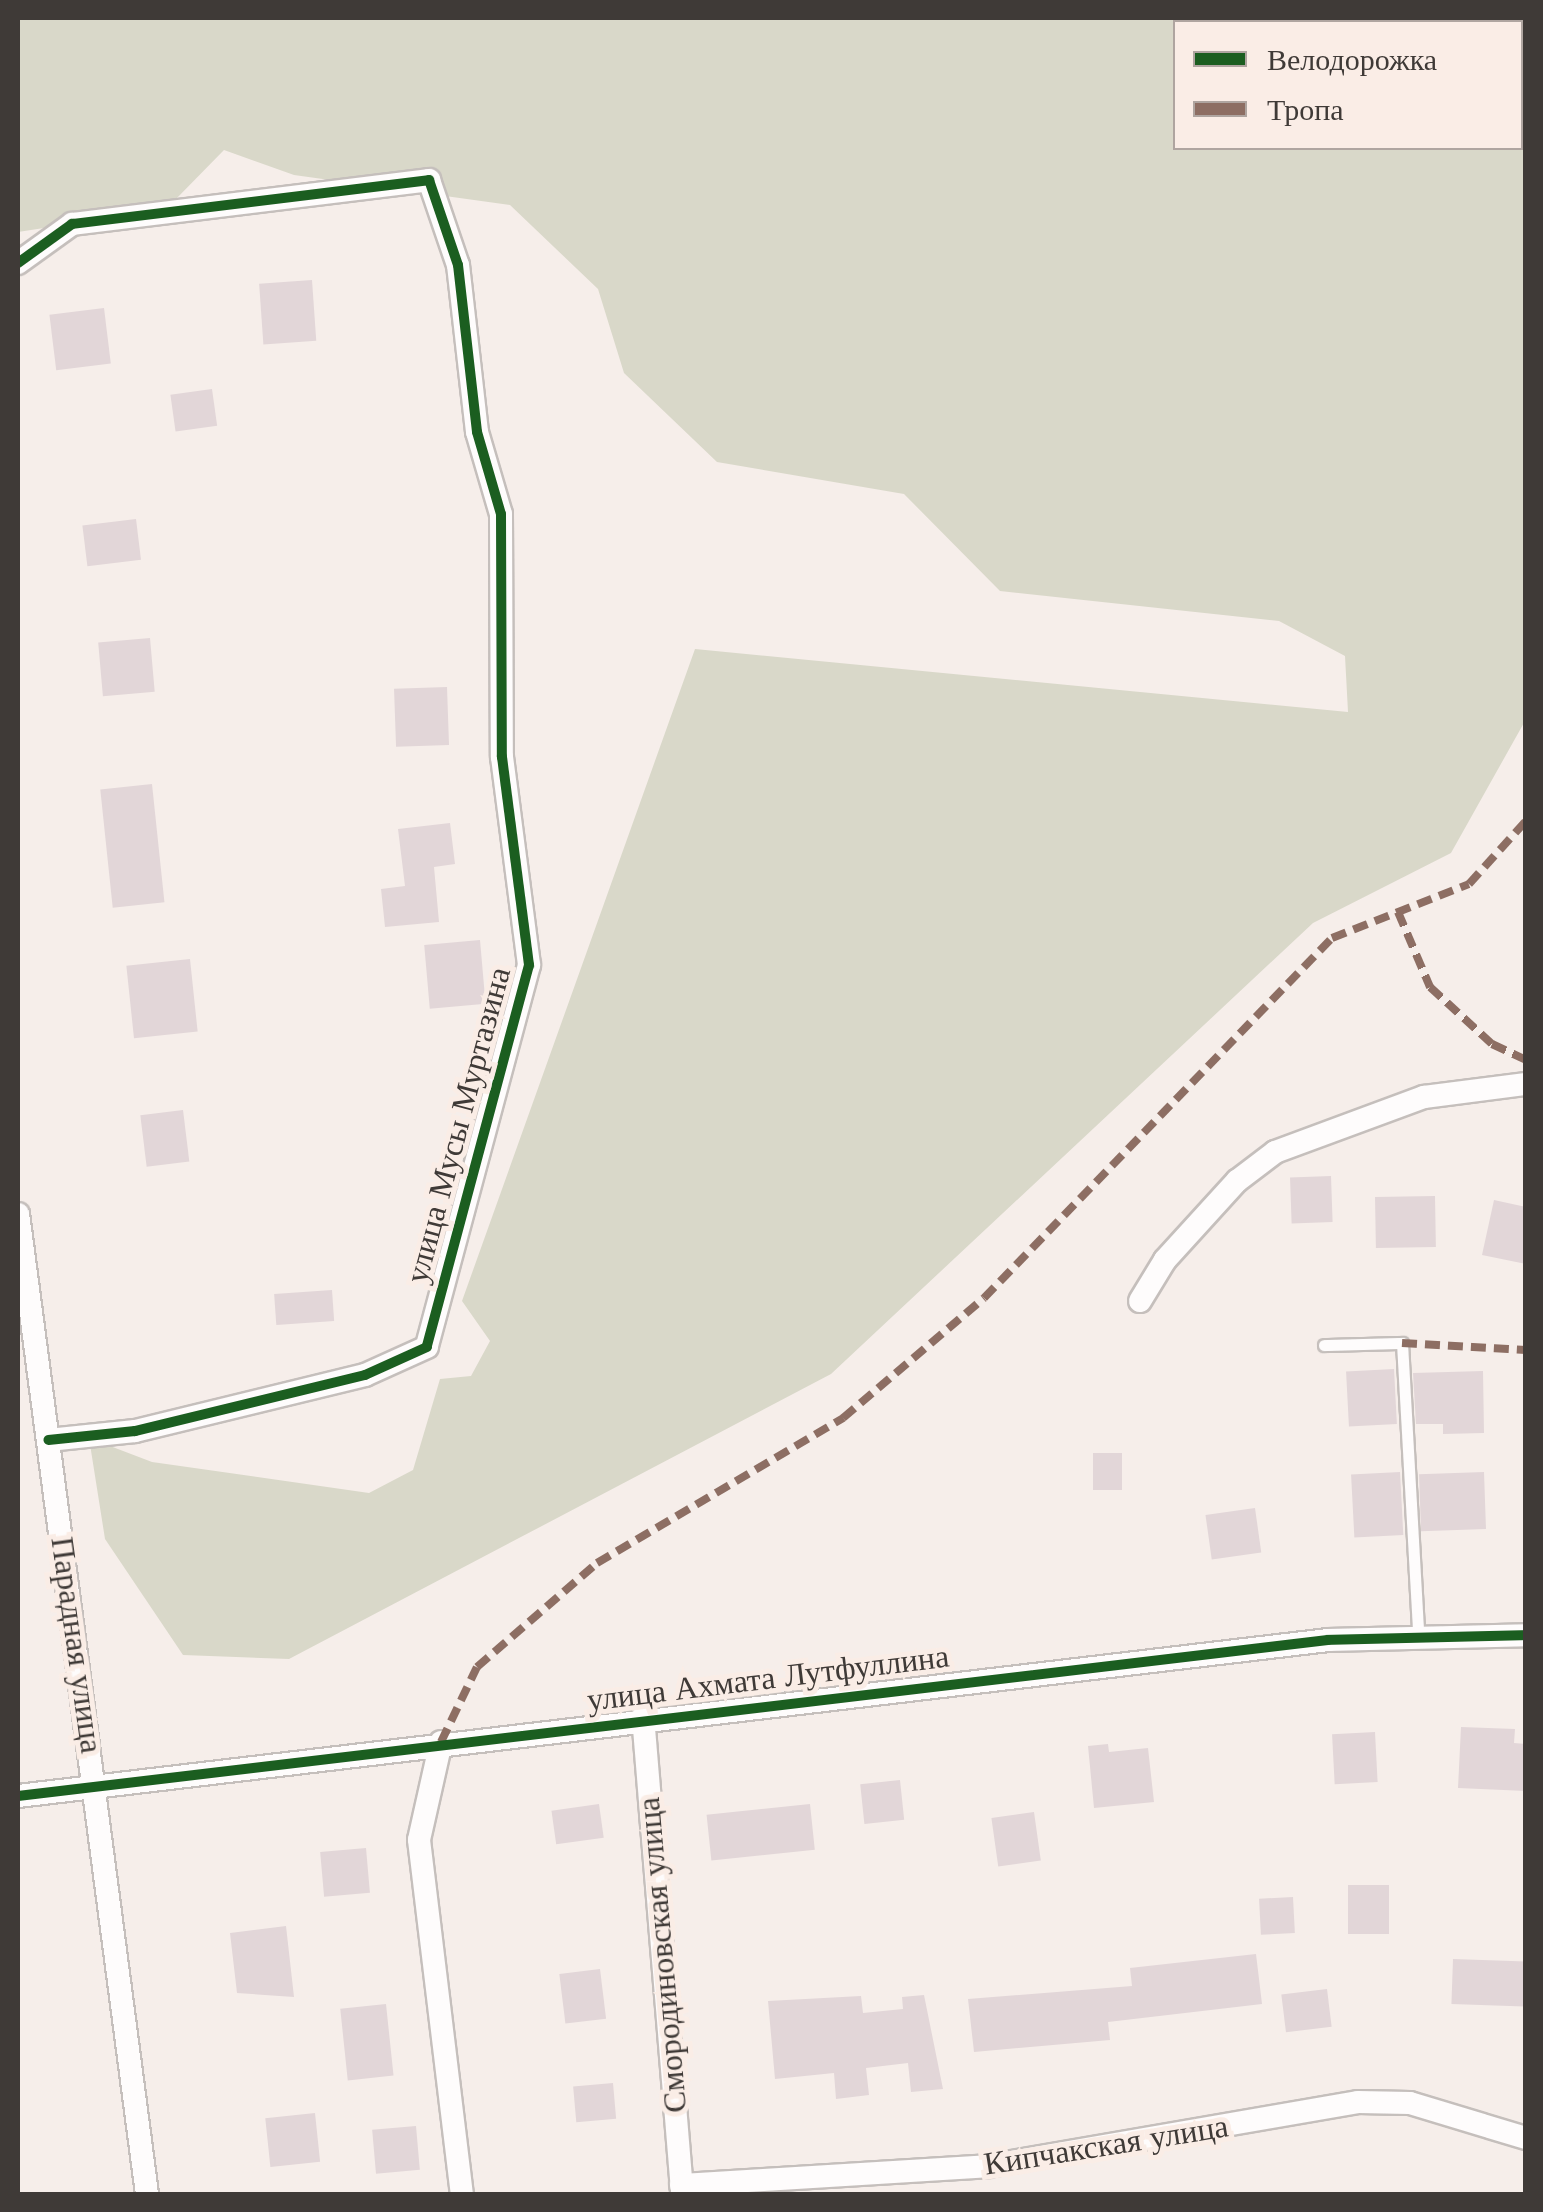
<!DOCTYPE html>
<html>
<head>
<meta charset="utf-8">
<style>
	body { margin:0 }
	#map { position:relative; width:1543px; height:2212px; overflow:hidden; background:#f6eeea; font-family:"Libre Baskerville",serif }
	div>[style] { position:absolute }
	[style*='--x'] { left:calc(var(--x)*1px); top:calc(var(--y)*1px); width:calc(var(--w)*1px); rotate:calc(var(--a)*1deg) }
	.green>* { inset:0; background:#d9d8c9 }
	.building>* { inset:0; background:#e2d6d8; transform-origin:0 0 }
	.roads { filter:drop-shadow(2px 0 #c5bfbc) drop-shadow(-2px 0 #c5bfbc) drop-shadow(0 2px #c5bfbc) drop-shadow(0 -2px #c5bfbc) }
	.service>* { height:11px; margin:-5.5px; padding:0 5.5px; transform-origin:5.5px; border-radius:5.5px; background:#fefcfc }
	.minor>* { height:22px; margin:-11px; padding:0 11px; transform-origin:11px; border-radius:11px; background:#fefcfc }
	.quiet>* { height:8px; margin-top:-4px; transform-origin:0; background:repeating-linear-gradient(90deg,#8d6e63 0 15px,transparent 0 23px) }
	.cycleway>* { height:10px; margin:-5px; padding:0 5px; transform-origin:5px; border-radius:5px; background:#1b5e20 }
	span { translate:-50% -50%; white-space:nowrap; text-align:center; line-height:1.15; -webkit-text-stroke:10px #faede6; paint-order:stroke }
	.street-label { font-size:32px; color:#3f3a37 }
	.frame { position:absolute; inset:0; border:20px solid #3f3a37; pointer-events:none }
	.legend { position:absolute; left:1173px; top:20px; width:350px; height:130px; box-sizing:border-box; background:#faede6; border:2px solid #afa5a0; margin:0; padding:12px 18px; list-style:none; font-size:30px; color:#3f3a37 }
	.legend li { display:flex; align-items:center; gap:20px; height:50px }
	.legend b { width:50px; border:2px solid #afa5a0 }
</style>
</head>
<body>
<div id="map">
	<div class="green">
		<div style="clip-path:polygon(evenodd,18px 18px,1525px 18px,1525px 721px,1451px 853px,1313px 923px,831px 1374px,289px 1659px,183px 1655px,105px 1539px,89px 1438px,152px 1462px,369px 1493px,413px 1470px,440px 1379px,471px 1376px,490px 1341px,462px 1301px,695px 649px,1348px 712px,1345px 656px,1279px 621px,1000px 591px,904px 494px,717px 462px,624px 373px,598px 289px,510px 205px,294px 175px,224px 150px,175px 200px,141px 213px,18px 232px,18px 18px,1176px 22px,1520px 22px,1520px 148px,1176px 148px,1176px 22px)"></div>
	</div>
	<div class="building">
		<div style="left:312px;top:280px;width:61px;height:53px;rotate:86deg"></div>
		<div style="left:104px;top:308px;width:56px;height:55px;rotate:83deg"></div>
		<div style="left:212px;top:389px;width:37px;height:42px;rotate:82deg"></div>
		<div style="left:136px;top:519px;width:41px;height:54px;rotate:83deg"></div>
		<div style="left:150px;top:638px;width:54px;height:52px;rotate:85deg"></div>
		<div style="left:447px;top:687px;width:58px;height:53px;rotate:88deg"></div>
		<div style="left:152px;top:784px;width:119px;height:52px;rotate:84deg"></div>
		<div style="clip-path:polygon(450px 823px,455px 864px,434px 867px,439px 922px,385px 927px,381px 889px,405px 886px,398px 829px)"></div>
		<div style="left:480px;top:940px;width:64px;height:56px;rotate:85deg"></div>
		<div style="left:190px;top:959px;width:73px;height:64px;rotate:84deg"></div>
		<div style="left:183px;top:1110px;width:52px;height:43px;rotate:83deg"></div>
		<div style="left:1331px;top:1176px;width:46px;height:41px;rotate:88deg"></div>
		<div style="left:1435px;top:1196px;width:51px;height:60px;rotate:89deg"></div>
		<div style="clip-path:polygon(1494px 1200px,1526px 1207px,1526px 1264px,1482px 1255px)"></div>
		<div style="left:332px;top:1290px;width:31px;height:58px;rotate:86deg"></div>
		<div style="left:1394px;top:1369px;width:55px;height:48px;rotate:87deg"></div>
		<div style="clip-path:polygon(1483px 1371px,1484px 1433px,1443px 1434px,1443px 1424px,1416px 1424px,1413px 1373px)"></div>
		<div style="left:1093px;top:1453px;width:29px;height:37px"></div>
		<div style="left:1400px;top:1472px;width:63px;height:49px;rotate:87deg"></div>
		<div style="left:1484px;top:1472px;width:57px;height:65px;rotate:88deg"></div>
		<div style="left:1255px;top:1508px;width:45px;height:50px;rotate:82deg"></div>
		<div style="clip-path:polygon(1461px 1727px,1515px 1729px,1514px 1743px,1526px 1744px,1526px 1791px,1458px 1788px)"></div>
		<div style="left:1375px;top:1732px;width:50px;height:43px;rotate:87deg"></div>
		<div style="clip-path:polygon(1108px 1744px,1109px 1752px,1148px 1748px,1154px 1802px,1094px 1808px,1088px 1746px)"></div>
		<div style="left:900px;top:1780px;width:40px;height:40px;rotate:84deg"></div>
		<div style="left:599px;top:1804px;width:34px;height:48px;rotate:82deg"></div>
		<div style="left:810px;top:1804px;width:46px;height:104px;rotate:84deg"></div>
		<div style="left:1034px;top:1812px;width:49px;height:43px;rotate:82deg"></div>
		<div style="left:366px;top:1848px;width:45px;height:46px;rotate:85deg"></div>
		<div style="left:1348px;top:1885px;width:41px;height:49px"></div>
		<div style="left:1293px;top:1897px;width:36px;height:34px;rotate:87deg"></div>
		<div style="clip-path:polygon(286px 1926px,294px 1997px,237px 1993px,230px 1933px)"></div>
		<div style="clip-path:polygon(1256px 1954px,1262px 2004px,1108px 2022px,1110px 2040px,974px 2052px,968px 1999px,1132px 1986px,1130px 1968px)"></div>
		<div style="left:1453px;top:1959px;width:73px;height:45px;rotate:2deg"></div>
		<div style="left:600px;top:1969px;width:50px;height:41px;rotate:83deg"></div>
		<div style="left:1327px;top:1989px;width:38px;height:46px;rotate:83deg"></div>
		<div style="clip-path:polygon(924px 1995px,943px 2089px,911px 2092px,908px 2063px,866px 2068px,869px 2095px,836px 2099px,834px 2073px,775px 2079px,768px 2001px,861px 1996px,863px 2013px,903px 2009px,902px 1997px)"></div>
		<div style="left:386px;top:2004px;width:72px;height:46px;rotate:84deg"></div>
		<div style="left:613px;top:2083px;width:36px;height:40px;rotate:85deg"></div>
		<div style="left:315px;top:2113px;width:49px;height:50px;rotate:84deg"></div>
		<div style="left:416px;top:2126px;width:44px;height:44px;rotate:85deg"></div>
	</div>
	<div class="roads">
		<div class="service">
			<div style="--x:1324;--y:1345;--w:78;--a:-1.5"></div>
			<div style="--x:1402;--y:1343;--w:289;--a:86.8"></div>
		</div>
		<div class="minor">
			<div style="--x:18;--y:263;--w:67;--a:-35.8"></div>
			<div style="--x:72;--y:224;--w:360;--a:-7"></div>
			<div style="--x:429;--y:180;--w:90;--a:71.2"></div>
			<div style="--x:458;--y:265;--w:168;--a:83.5"></div>
			<div style="--x:477;--y:432;--w:85;--a:73.7"></div>
			<div style="--x:501;--y:514;--w:243;--a:89.8"></div>
			<div style="--x:502;--y:757;--w:210;--a:82.6"></div>
			<div style="--x:529;--y:965;--w:395;--a:105"></div>
			<div style="--x:427;--y:1347;--w:68;--a:155.7"></div>
			<div style="--x:365;--y:1375;--w:237;--a:166.3"></div>
			<div style="--x:135;--y:1431;--w:87;--a:174.1"></div>
			<div style="--x:18;--y:1214;--w:988;--a:82.5"></div>
			<div style="--x:1140;--y:1301;--w:48;--a:-58.6"></div>
			<div style="--x:1165;--y:1260;--w:107;--a:-47.7"></div>
			<div style="--x:1237;--y:1181;--w:48;--a:-37.3"></div>
			<div style="--x:1275;--y:1152;--w:159;--a:-20.3"></div>
			<div style="--x:1424;--y:1097;--w:103;--a:-7.3"></div>
			<div style="--x:643;--y:1716;--w:480;--a:85.3"></div>
			<div style="--x:441;--y:1742;--w:100;--a:102.7"></div>
			<div style="--x:419;--y:1840;--w:357;--a:83.1"></div>
			<div style="--x:18;--y:1796;--w:1319;--a:-6.79"></div>
			<div style="--x:1328;--y:1640;--w:198;--a:-1.4"></div>
			<div style="--x:681;--y:2185;--w:308;--a:-3.5"></div>
			<div style="--x:988;--y:2166;--w:375;--a:-9.8"></div>
			<div style="--x:1358;--y:2102;--w:52;--a:1.1"></div>
			<div style="--x:1410;--y:2103;--w:121;--a:16.8"></div>
		</div>
	</div>
	<div class="quiet">
		<div style="--x:1398;--y:912;--w:82;--a:66.9"></div>
		<div style="--x:1430;--y:987;--w:84;--a:42.6"></div>
		<div style="--x:1492;--y:1044;--w:38;--a:25"></div>
		<div style="--x:1402;--y:1343;--w:124;--a:3.2"></div>
		<div style="--x:441;--y:1742;--w:83;--a:-64.4"></div>
		<div style="--x:477;--y:1667;--w:159;--a:-40.9"></div>
		<div style="--x:597;--y:1563;--w:286;--a:-30.5"></div>
		<div style="--x:843;--y:1418;--w:185;--a:-40.4"></div>
		<div style="--x:984;--y:1298;--w:501;--a:-45.97"></div>
		<div style="--x:1332;--y:938;--w:147;--a:-21.5"></div>
		<div style="--x:1469;--y:884;--w:85;--a:-47.9"></div>
	</div>
	<div class="cycleway">
		<div style="--x:18;--y:263;--w:67;--a:-35.8"></div>
		<div style="--x:72;--y:224;--w:360;--a:-7"></div>
		<div style="--x:429;--y:180;--w:90;--a:71.2"></div>
		<div style="--x:458;--y:265;--w:168;--a:83.5"></div>
		<div style="--x:477;--y:432;--w:85;--a:73.7"></div>
		<div style="--x:501;--y:514;--w:243;--a:89.8"></div>
		<div style="--x:502;--y:757;--w:210;--a:82.6"></div>
		<div style="--x:529;--y:965;--w:395;--a:105"></div>
		<div style="--x:427;--y:1347;--w:68;--a:155.7"></div>
		<div style="--x:365;--y:1375;--w:237;--a:166.3"></div>
		<div style="--x:135;--y:1431;--w:87;--a:174.1"></div>
		<div style="--x:18;--y:1796;--w:1319;--a:-6.79"></div>
		<div style="--x:1328;--y:1640;--w:198;--a:-1.4"></div>
	</div>
	<div class="street-label">
		<span style="left:458px;top:1125px;rotate:-75deg">улица Мусы Муртазина</span>
		<span style="left:77px;top:1645px;rotate:82deg">Парадная улица</span>
		<span style="left:768px;top:1678px;rotate:-7deg">улица Ахмата Лутфуллина</span>
		<span style="left:662px;top:1955px;rotate:-95deg">Смородиновская улица</span>
		<span style="left:1106px;top:2145px;rotate:-9deg">Кипчакская улица</span>
	</div>
	<div class="frame"></div>
	<ul class="legend">
	<li><b style="height:12px;background:#1b5e20"></b>Велодорожка</li>
	<li><b style="height:12px;background:#8d6e63"></b>Тропа</li>
	</ul>
</div>
</body>
</html>
